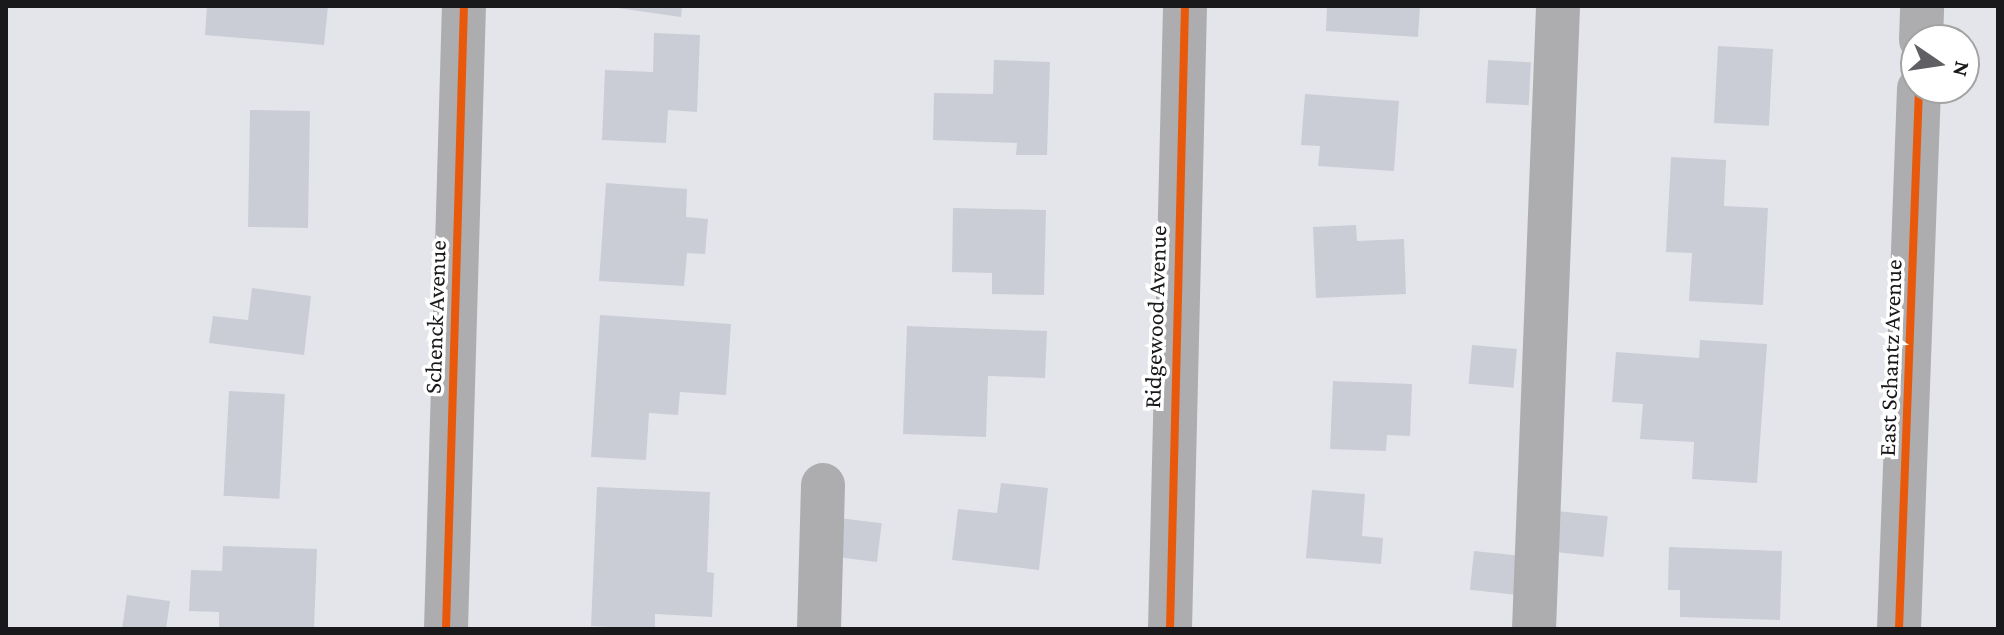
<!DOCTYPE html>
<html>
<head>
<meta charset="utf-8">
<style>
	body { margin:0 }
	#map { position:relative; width:2004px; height:635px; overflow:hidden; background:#e4e5ea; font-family:"Crimson Pro",serif }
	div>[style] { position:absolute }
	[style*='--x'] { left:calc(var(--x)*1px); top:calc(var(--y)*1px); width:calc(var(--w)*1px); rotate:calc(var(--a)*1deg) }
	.building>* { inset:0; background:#cbcdd6; transform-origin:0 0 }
	.minor>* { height:44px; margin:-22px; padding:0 22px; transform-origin:22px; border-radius:22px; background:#adacae }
	.cycleway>* { height:8px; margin:-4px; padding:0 4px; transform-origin:4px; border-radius:4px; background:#e8590c }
	span { translate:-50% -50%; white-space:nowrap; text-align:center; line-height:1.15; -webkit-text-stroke:7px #fff; paint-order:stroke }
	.street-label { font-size:24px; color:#19191c }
	.frame { position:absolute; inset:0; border:8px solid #19191c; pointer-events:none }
	.north { position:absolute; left:1900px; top:24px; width:80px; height:80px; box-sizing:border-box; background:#fff; border:2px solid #a3a3a4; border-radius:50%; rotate:103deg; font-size:22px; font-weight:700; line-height:32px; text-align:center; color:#19191c }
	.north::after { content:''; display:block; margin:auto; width:28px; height:36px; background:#606064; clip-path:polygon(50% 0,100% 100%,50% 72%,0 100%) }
</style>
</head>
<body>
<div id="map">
	<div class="building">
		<div style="clip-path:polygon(207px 6px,328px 6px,324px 45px,205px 35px)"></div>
		<div style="clip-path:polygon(604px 6px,682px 6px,681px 17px)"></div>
		<div style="clip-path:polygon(1327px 6px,1420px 6px,1418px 37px,1326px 31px)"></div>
		<div style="clip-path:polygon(654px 33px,700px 35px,697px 112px,668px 110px,666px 143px,602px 140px,605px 70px,653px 72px)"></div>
		<div style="left:1718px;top:46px;width:55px;height:77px;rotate:3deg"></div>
		<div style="clip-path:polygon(994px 60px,1050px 62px,1047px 155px,1016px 155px,1017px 143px,933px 140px,934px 93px,993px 94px)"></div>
		<div style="left:1488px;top:60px;width:43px;height:43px;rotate:3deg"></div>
		<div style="clip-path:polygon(1305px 94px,1399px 101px,1394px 171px,1318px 166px,1320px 146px,1301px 145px)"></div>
		<div style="left:250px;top:110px;width:60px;height:117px;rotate:1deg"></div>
		<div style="clip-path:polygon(1671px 157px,1726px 160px,1724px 206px,1768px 208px,1763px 305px,1689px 301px,1692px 253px,1666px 252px)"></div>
		<div style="clip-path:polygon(606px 183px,687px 189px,686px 217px,708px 219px,705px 254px,687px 253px,684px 286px,599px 281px)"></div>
		<div style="clip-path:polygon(953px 208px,1046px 210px,1044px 295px,992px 294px,992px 273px,952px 272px)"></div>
		<div style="clip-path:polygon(1356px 225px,1357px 241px,1404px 239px,1406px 294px,1316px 298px,1313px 227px)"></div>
		<div style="clip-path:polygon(252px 288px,311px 296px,304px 355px,209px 343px,213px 316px,248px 320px)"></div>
		<div style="clip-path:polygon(600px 315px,731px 324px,726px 395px,680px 392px,678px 415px,649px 413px,646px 460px,591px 457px)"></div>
		<div style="clip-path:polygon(907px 326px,1047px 331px,1045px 378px,988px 376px,986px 437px,903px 434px)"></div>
		<div style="clip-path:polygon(1700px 340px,1767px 344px,1757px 483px,1692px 479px,1694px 442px,1640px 439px,1643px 404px,1612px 402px,1616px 352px,1699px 358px)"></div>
		<div style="left:1472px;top:345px;width:45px;height:39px;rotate:5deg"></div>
		<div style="clip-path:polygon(1333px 381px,1412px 384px,1410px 436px,1387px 435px,1386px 451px,1330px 449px)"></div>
		<div style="left:229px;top:391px;width:56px;height:105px;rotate:3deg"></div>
		<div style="clip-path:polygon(1001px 483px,1048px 488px,1039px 570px,952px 560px,958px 509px,997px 513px)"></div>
		<div style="clip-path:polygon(597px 487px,710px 492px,707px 572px,714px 573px,712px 617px,655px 614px,655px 629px,591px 626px)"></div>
		<div style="clip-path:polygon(1312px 490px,1365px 494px,1362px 536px,1383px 538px,1381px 564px,1306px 558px)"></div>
		<div style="left:1557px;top:511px;width:51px;height:41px;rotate:6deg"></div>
		<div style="left:839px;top:518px;width:43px;height:39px;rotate:7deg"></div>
		<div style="clip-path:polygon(223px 546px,317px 549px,314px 629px,219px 629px,219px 612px,189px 611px,191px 570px,222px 571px)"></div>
		<div style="clip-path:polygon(1669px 547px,1782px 551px,1780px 620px,1680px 617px,1680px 590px,1668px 590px)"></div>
		<div style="left:1474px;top:551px;width:44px;height:39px;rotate:6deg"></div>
		<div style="clip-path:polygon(127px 595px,170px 601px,166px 629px,122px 629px)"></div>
	</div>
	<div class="minor">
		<div style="--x:1921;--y:40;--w:34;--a:-88"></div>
		<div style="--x:446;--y:629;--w:623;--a:-88.35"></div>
		<div style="--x:819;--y:629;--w:144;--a:-88.4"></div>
		<div style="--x:1170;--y:629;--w:623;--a:-88.62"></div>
		<div style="--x:1534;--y:629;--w:623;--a:-87.79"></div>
		<div style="--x:1899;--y:629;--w:541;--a:-87.88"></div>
	</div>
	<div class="cycleway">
		<div style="--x:446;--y:629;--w:623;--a:-88.35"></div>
		<div style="--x:1170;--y:629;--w:623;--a:-88.62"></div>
		<div style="--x:1899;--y:629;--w:541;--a:-87.88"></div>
	</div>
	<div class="street-label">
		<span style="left:435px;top:317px;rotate:-88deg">Schenck Avenue</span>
		<span style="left:1155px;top:317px;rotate:-88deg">Ridgewood Avenue</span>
		<span style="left:1890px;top:358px;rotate:-88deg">East Schantz Avenue</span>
	</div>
	<div class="frame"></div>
	<div class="north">N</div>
</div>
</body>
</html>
